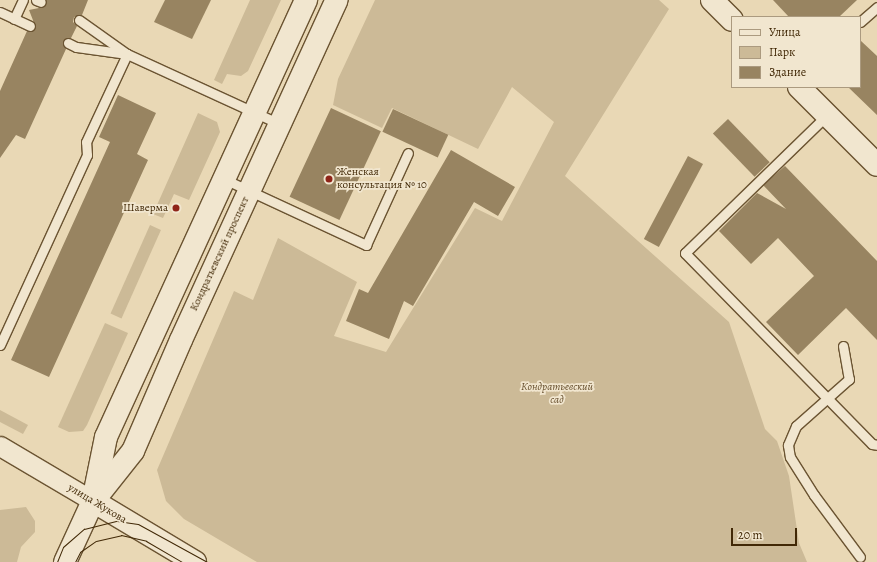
<!DOCTYPE html>
<html>
<head>
<meta charset="utf-8">
<style>
	body { margin:0 }
	#map { position:relative; width:877px; height:562px; overflow:hidden; background:#e9d8b5; font-family:Alegreya,serif }
	div>[style] { position:absolute }
	[style*='--x'] { left:calc(var(--x)*1px); top:calc(var(--y)*1px); width:calc(var(--w)*1px); rotate:calc(var(--a)*1deg) }
	.green>* { inset:0; background:#ccba97; transform-origin:0 0 }
	.building>* { inset:0; background:#988461; transform-origin:0 0 }
	.roads { filter:drop-shadow(1px 0 #6b5432) drop-shadow(-1px 0 #6b5432) drop-shadow(0 1px #6b5432) drop-shadow(0 -1px #6b5432) }
	.service>* { height:9px; margin:-4.5px; padding:0 4.5px; transform-origin:4.5px; border-radius:4.5px; background:#f1e6cf }
	.minor>* { height:19px; margin:-9.5px; padding:0 9.5px; transform-origin:9.5px; border-radius:9.5px; background:#f1e6cf }
	.tertiary>* { height:22px; margin:-11px; padding:0 11px; transform-origin:11px; border-radius:11px; background:#f1e6cf }
	.secondary>* { height:22px; margin:-11px; padding:0 11px; transform-origin:11px; border-radius:11px; background:#f1e6cf }
	.tram>* { height:1px; margin:-0.5px; padding:0 0.5px; transform-origin:0.5px; border-radius:0.5px; background:#412806 }
	.dots>* { width:11px; height:11px; translate:-50% -50%; box-sizing:border-box; border:2px solid #f1e6cf; border-radius:50% }
	span { translate:-50% -50%; white-space:nowrap; text-align:center; line-height:1.15; -webkit-text-stroke:3.5px #f1e6cf; paint-order:stroke }
	.poi-label { font-size:11px; color:#412806 }
	.left { translate:0 -50%; text-align:left }
	.right { translate:-100% -50%; text-align:right }
	.street-label { font-size:11px; color:#412806 }
	.park-label { font-size:11px; color:#644c2a; font-style:italic }
	.legend { position:absolute; left:731px; top:16px; width:130px; height:72px; box-sizing:border-box; background:#f1e6cf; border:1px solid #ab9a7f; margin:0; padding:5px 7px; list-style:none; font-size:12px; color:#412806 }
	.legend li { display:flex; align-items:center; gap:8px; height:20px }
	.legend b { width:20px; border:1px solid #ab9a7f }
	.scale { position:absolute; left:731px; top:528px; width:66px; height:18px; box-sizing:border-box; border:2px solid #412806; border-top:0; padding-left:5px; font-size:12px; line-height:14px; white-space:nowrap; color:#412806; -webkit-text-stroke:3px #f1e6cf; paint-order:stroke }
</style>
</head>
<body>
<div id="map">
	<div class="green">
		<div style="clip-path:polygon(250px 0,281px 0,248px 71px,241px 76px,227px 74px,222px 84px,214px 80px)"></div>
		<div style="clip-path:polygon(375px 0,659px 0,669px 9px,565px 176px,729px 322px,765px 429px,777px 441px,789px 476px,799px 543px,807px 562px,257px 562px,184px 519px,166px 501px,157px 470px,234px 291px,253px 300px,278px 238px,357px 282px,334px 336px,386px 352px,475px 208px,502px 221px,554px 122px,512px 87px,478px 149px,392px 108px,382px 128px,333px 105px,338px 79px)"></div>
		<div style="clip-path:polygon(198px 113px,217px 122px,220px 132px,189px 200px,174px 194px,163px 218px,153px 214px)"></div>
		<div style="left:150px;top:225px;width:12px;height:97px;rotate:24deg"></div>
		<div style="clip-path:polygon(105px 323px,128px 333px,87px 425px,83px 431px,69px 432px,58px 427px)"></div>
		<div style="clip-path:polygon(0 410px,28px 425px,23px 434px,0 422px)"></div>
		<div style="clip-path:polygon(26px 507px,35px 521px,35px 532px,21px 547px,17px 562px,0 562px,0 510px)"></div>
	</div>
	<div class="building">
		<div style="clip-path:polygon(46px 0,88px 0,82px 15px,74px 17px,73px 22px,77px 26px,71px 38px,63px 41px,66px 49px,25px 139px,16px 135px,0 158px,0 91px,27px 31px,36px 28px,29px 10px,44px 7px)"></div>
		<div style="clip-path:polygon(165px 0,211px 0,192px 39px,154px 22px)"></div>
		<div style="clip-path:polygon(773px 0,857px 0,839px 17px,789px 17px)"></div>
		<div style="clip-path:polygon(860px 40px,877px 56px,877px 115px,848px 87px,860px 87px)"></div>
		<div style="clip-path:polygon(118px 95px,156px 113px,137px 154px,148px 160px,49px 377px,11px 360px,110px 142px,99px 137px)"></div>
		<div style="left:331px;top:108px;width:55px;height:98px;rotate:25deg"></div>
		<div style="left:393px;top:109px;width:61px;height:25px;rotate:25deg"></div>
		<div style="left:728px;top:119px;width:60px;height:21px;rotate:46deg"></div>
		<div style="clip-path:polygon(451px 150px,515px 187px,498px 216px,474px 202px,413px 306px,404px 301px,389px 339px,346px 321px,359px 289px,368px 293px)"></div>
		<div style="left:688px;top:156px;width:17px;height:94px;rotate:28deg"></div>
		<div style="clip-path:polygon(785px 166px,877px 261px,877px 340px,846px 308px,798px 355px,766px 322px,814px 276px,778px 238px,751px 264px,719px 231px,757px 193px,786px 209px,763px 185px)"></div>
	</div>
	<div class="roads">
		<div class="service">
			<div style="--x:36;--y:0;--w:5;--a:22"></div>
			<div style="--x:0;--y:12;--w:33;--a:25"></div>
			<div style="--x:14;--y:19;--w:21;--a:-65"></div>
			<div style="--x:79;--y:20;--w:59;--a:35.3"></div>
			<div style="--x:127;--y:54;--w:168;--a:24.6"></div>
			<div style="--x:860;--y:22;--w:23;--a:-41"></div>
			<div style="--x:827;--y:115;--w:198;--a:135.8"></div>
			<div style="--x:685;--y:253;--w:267;--a:45.6"></div>
			<div style="--x:872;--y:444;--w:5;--a:11"></div>
			<div style="--x:224;--y:179;--w:157;--a:24.9"></div>
			<div style="--x:366;--y:245;--w:101;--a:-65.5"></div>
			<div style="--x:0;--y:345;--w:209;--a:-65.4"></div>
			<div style="--x:87;--y:155;--w:13;--a:-94"></div>
			<div style="--x:86;--y:142;--w:97;--a:-65"></div>
			<div style="--x:127;--y:54;--w:51;--a:-172.2"></div>
			<div style="--x:76;--y:47;--w:9;--a:-153"></div>
			<div style="--x:843;--y:346;--w:34;--a:80"></div>
			<div style="--x:849;--y:379;--w:71;--a:138.4"></div>
			<div style="--x:796;--y:426;--w:21;--a:113"></div>
			<div style="--x:788;--y:445;--w:12;--a:81"></div>
			<div style="--x:790;--y:457;--w:45;--a:57.7"></div>
			<div style="--x:814;--y:495;--w:77;--a:53.4"></div>
		</div>
		<div class="minor">
			<div style="--x:0;--y:446;--w:108;--a:30.6"></div>
		</div>
		<div class="tertiary">
			<div style="--x:93;--y:501;--w:119;--a:30.9"></div>
		</div>
		<div class="secondary">
			<div style="--x:712;--y:0;--w:28;--a:45"></div>
			<div style="--x:799;--y:87;--w:110;--a:45"></div>
			<div style="--x:95;--y:499;--w:61;--a:-51.6"></div>
			<div style="--x:133;--y:451;--w:121;--a:-66.6"></div>
			<div style="--x:181;--y:340;--w:374;--a:-65.4"></div>
			<div style="--x:65;--y:562;--w:67;--a:-65.3"></div>
			<div style="--x:93;--y:501;--w:65;--a:-78.5"></div>
			<div style="--x:106;--y:437;--w:481;--a:-65.4"></div>
		</div>
	</div>
	<div class="tram">
		<div style="--x:57;--y:562;--w:16;--a:-68"></div>
		<div style="--x:63;--y:547;--w:28;--a:-41"></div>
		<div style="--x:84;--y:529;--w:34;--a:-14"></div>
		<div style="--x:117;--y:521;--w:21;--a:8"></div>
		<div style="--x:138;--y:524;--w:79;--a:28.8"></div>
		<div style="--x:75;--y:562;--w:11;--a:-63"></div>
		<div style="--x:80;--y:552;--w:19;--a:-35"></div>
		<div style="--x:96;--y:541;--w:26;--a:-13"></div>
		<div style="--x:121;--y:535;--w:26;--a:13"></div>
		<div style="--x:146;--y:541;--w:42;--a:30.3"></div>
	</div>
	<div class="dots">
		<div style="left:329px;top:179px;background:#8f2418"></div>
		<div style="left:176px;top:208px;background:#8f2418"></div>
	</div>
	<div class="poi-label">
		<span class="left" style="left:337px;top:179px">Женская<br>консультация № 10</span>
		<span class="right" style="left:168px;top:208px">Шаверма</span>
	</div>
	<div class="street-label">
		<span style="left:220px;top:254px;rotate:-65deg">Кондратьевский проспект</span>
		<span style="left:97px;top:504px;rotate:31deg">улица Жукова</span>
	</div>
	<div class="park-label">
		<span style="left:557px;top:394px">Кондратьевский<br>сад</span>
	</div>
	<ul class="legend">
	<li><b style="height:5px;background:#f1e6cf"></b>Улица</li>
	<li><b style="height:11px;background:#ccba97"></b>Парк</li>
	<li><b style="height:11px;background:#988461"></b>Здание</li>
	</ul>
	<div class="scale">20 m</div>
</div>
</body>
</html>
